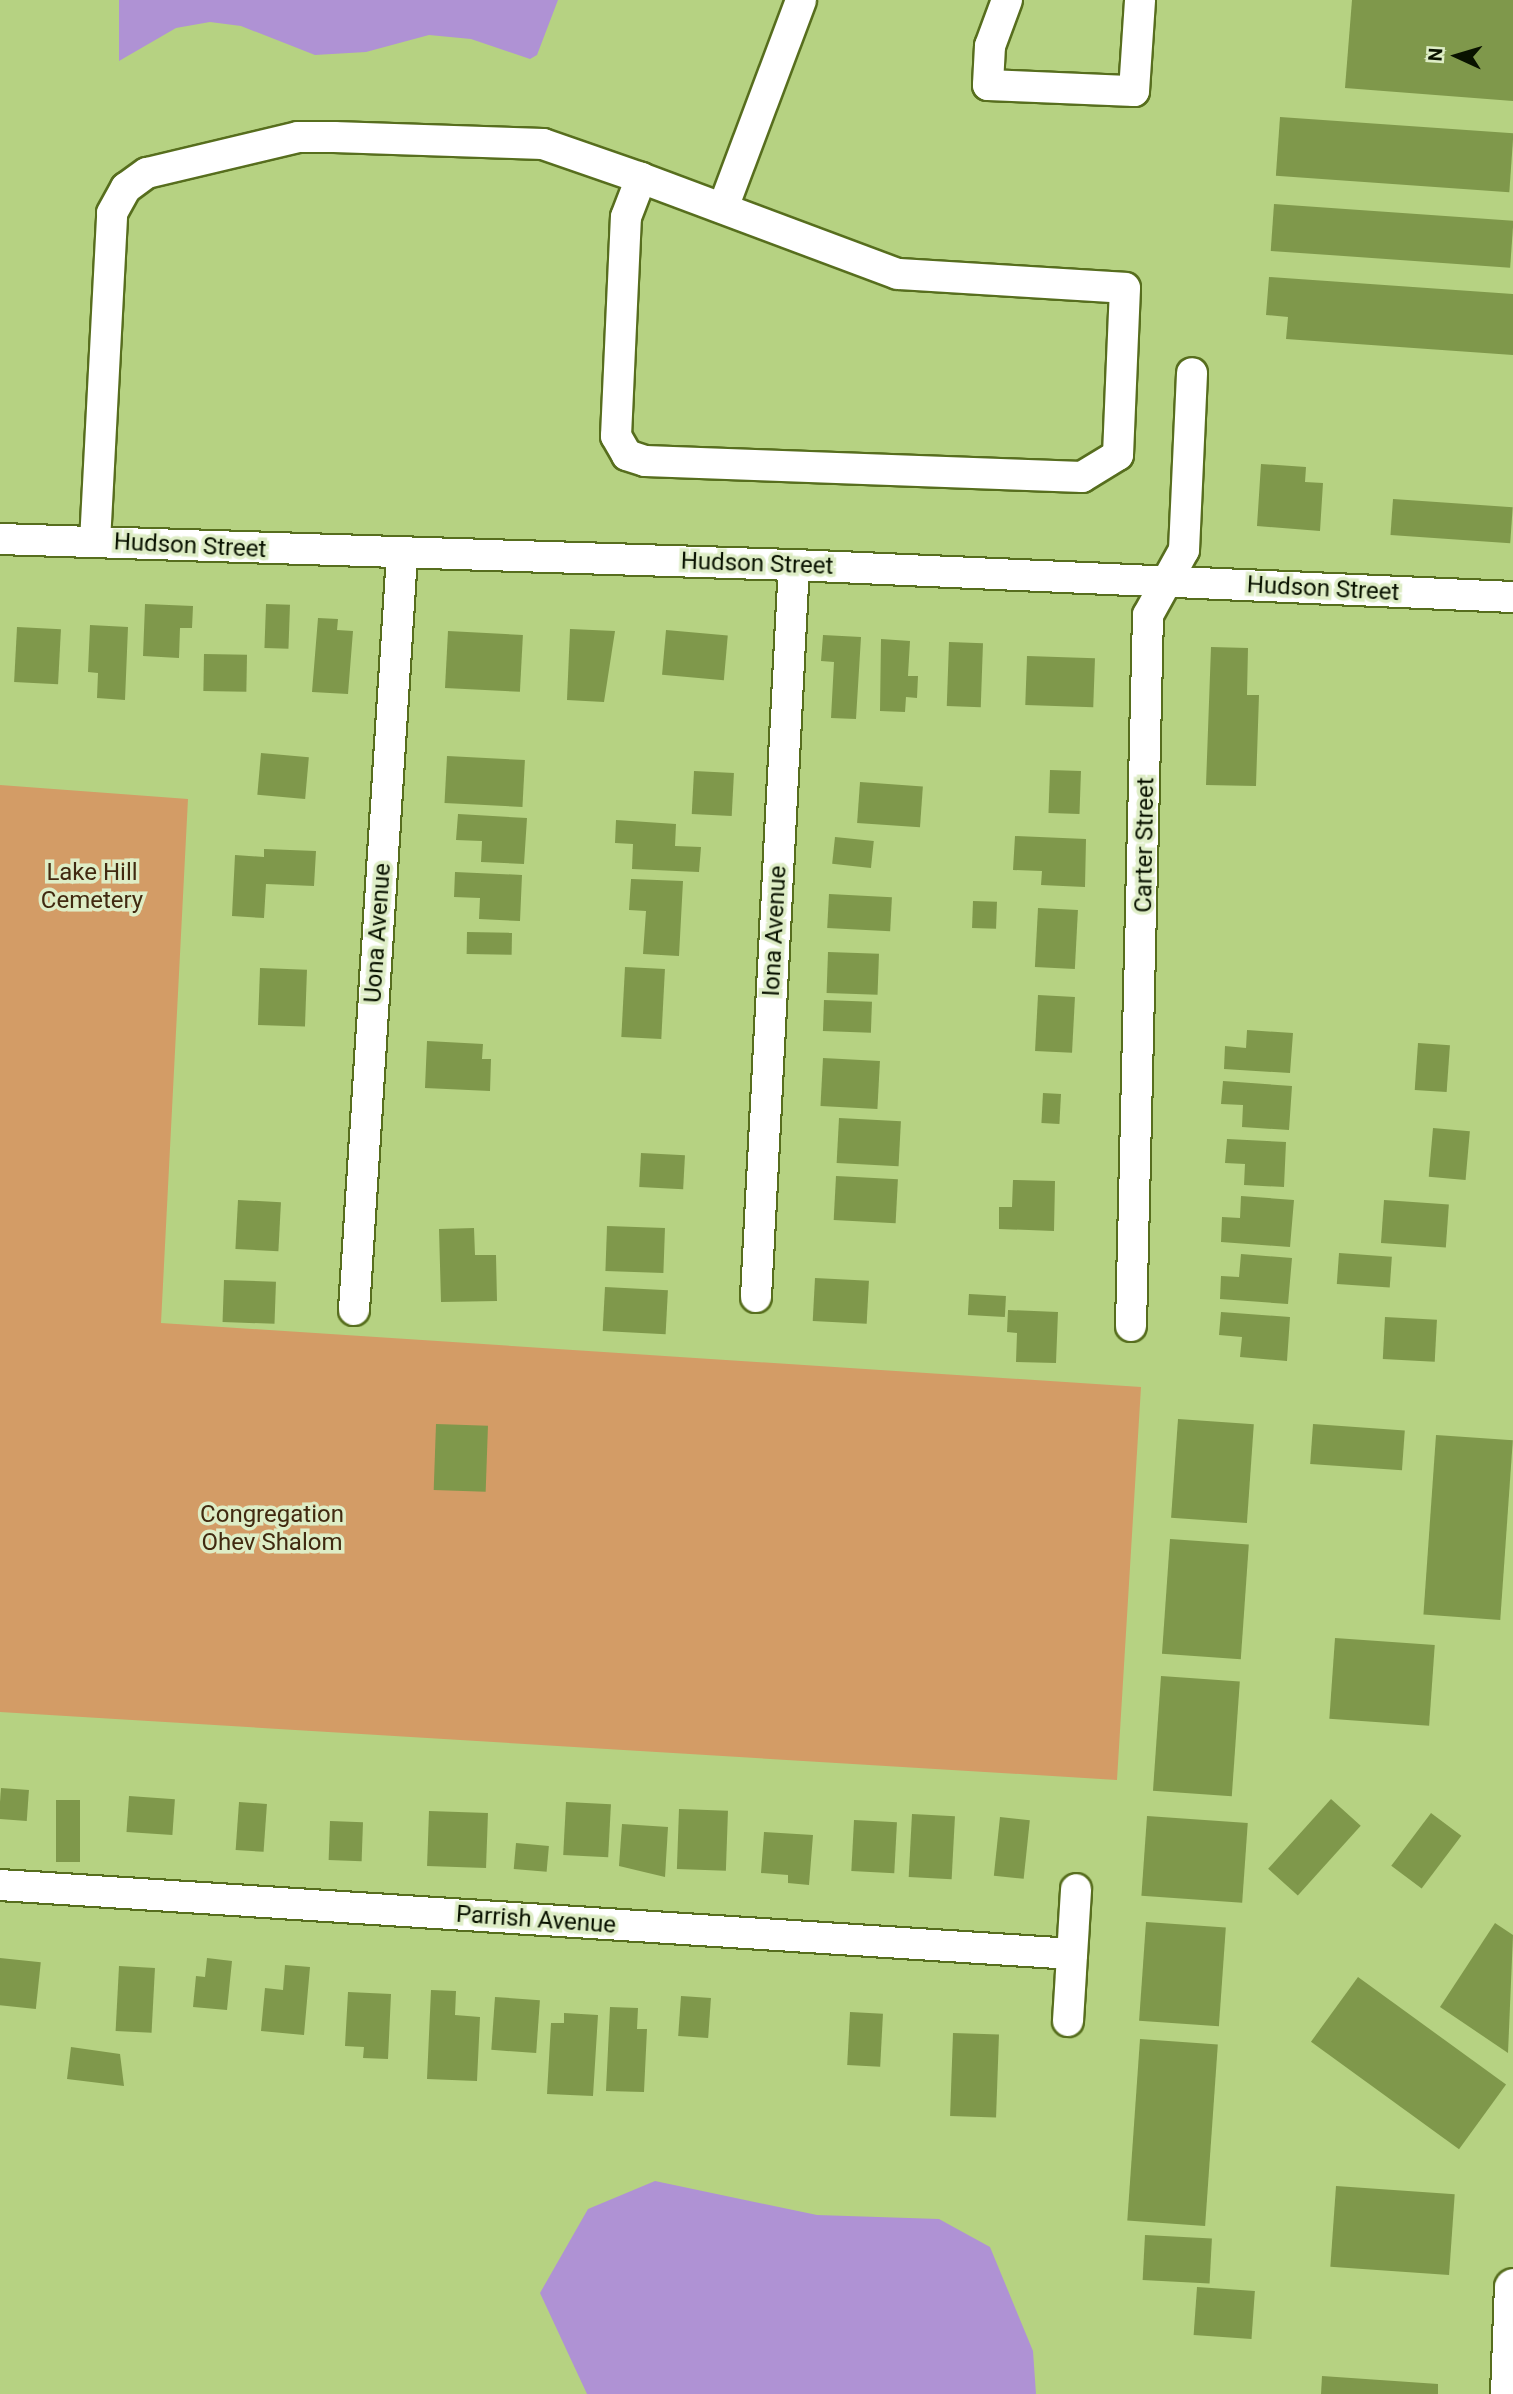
<!DOCTYPE html>
<html>
<head>
<meta charset="utf-8">
<style>
	body { margin:0 }
	#map { position:relative; width:1513px; height:2394px; overflow:hidden; background:#b6d282; font-family:Roboto,sans-serif }
	div>[style] { position:absolute }
	[style*='--x'] { left:calc(var(--x)*1px); top:calc(var(--y)*1px); width:calc(var(--w)*1px); rotate:calc(var(--a)*1deg) }
	.green>* { inset:0; background:#d39c66 }
	.water>* { inset:0; background:#af92d4 }
	.building>* { inset:0; background:#7f984b; transform-origin:0 0 }
	.roads { filter:drop-shadow(2px 0 #576e1e) drop-shadow(-2px 0 #576e1e) drop-shadow(0 2px #576e1e) drop-shadow(0 -2px #576e1e) }
	.minor>* { height:30px; margin:-15px; padding:0 15px; transform-origin:15px; border-radius:15px; background:#fff }
	.tertiary>* { height:37px; margin:-18.5px; padding:0 18.5px; transform-origin:18.5px; border-radius:18.5px; background:#fff }
	span { translate:-50% -50%; white-space:nowrap; text-align:center; line-height:1.15; -webkit-text-stroke:7px #deedc6; paint-order:stroke }
	.street-label { font-size:24px; color:#091200 }
	.park-label { font-size:24px; color:#412910 }
	.north { position:absolute; left:1422px; top:21px; width:70px; height:70px; -webkit-text-stroke:5px #deedc6; paint-order:stroke; rotate:274deg; font-size:19px; font-weight:700; line-height:28px; text-align:center; color:#091200 }
	.north::after { content:''; display:block; margin:auto; width:24px; height:32px; background:#091200; clip-path:polygon(50% 0,100% 100%,50% 72%,0 100%) }
</style>
</head>
<body>
<div id="map">
	<div class="green">
		<div style="clip-path:polygon(0 785px,188px 799px,161px 1323px,1141px 1387px,1117px 1780px,0 1712px)"></div>
	</div>
	<div class="water">
		<div style="clip-path:polygon(119px 0,558px 0,537px 55px,530px 59px,471px 39px,429px 35px,366px 52px,315px 55px,241px 26px,210px 22px,176px 28px,119px 61px)"></div>
		<div style="clip-path:polygon(655px 2181px,817px 2215px,939px 2219px,990px 2247px,1033px 2351px,1036px 2394px,587px 2394px,540px 2293px,588px 2209px)"></div>
	</div>
	<div class="building">
		<div style="clip-path:polygon(1352px 0,1513px 0,1513px 101px,1345px 88px)"></div>
		<div style="left:1280px;top:117px;width:234px;height:59px;rotate:4deg"></div>
		<div style="left:1274px;top:204px;width:240px;height:47px;rotate:4deg"></div>
		<div style="clip-path:polygon(1269px 277px,1513px 294px,1513px 355px,1286px 339px,1288px 317px,1266px 315px)"></div>
		<div style="clip-path:polygon(1261px 464px,1306px 467px,1305px 482px,1323px 483px,1320px 531px,1257px 526px)"></div>
		<div style="left:1393px;top:499px;width:120px;height:36px;rotate:4deg"></div>
		<div style="clip-path:polygon(145px 604px,193px 606px,192px 628px,180px 628px,179px 658px,143px 656px)"></div>
		<div style="left:266px;top:604px;width:24px;height:44px;rotate:2deg"></div>
		<div style="clip-path:polygon(318px 618px,338px 619px,337px 630px,353px 631px,348px 694px,312px 692px)"></div>
		<div style="clip-path:polygon(90px 625px,128px 627px,125px 700px,97px 698px,98px 673px,88px 672px)"></div>
		<div style="left:17px;top:627px;width:44px;height:55px;rotate:3deg"></div>
		<div style="clip-path:polygon(570px 629px,615px 631px,604px 702px,567px 700px)"></div>
		<div style="left:666px;top:630px;width:62px;height:45px;rotate:5deg"></div>
		<div style="left:448px;top:631px;width:75px;height:57px;rotate:3deg"></div>
		<div style="clip-path:polygon(823px 635px,861px 637px,856px 719px,831px 718px,834px 662px,821px 661px)"></div>
		<div style="clip-path:polygon(881px 639px,910px 641px,908px 676px,918px 676px,917px 698px,906px 697px,905px 712px,880px 711px)"></div>
		<div style="left:949px;top:642px;width:34px;height:64px;rotate:2deg"></div>
		<div style="clip-path:polygon(1211px 647px,1248px 648px,1247px 695px,1259px 695px,1256px 786px,1206px 785px)"></div>
		<div style="left:204px;top:654px;width:43px;height:37px;rotate:1deg"></div>
		<div style="left:1027px;top:656px;width:68px;height:49px;rotate:2deg"></div>
		<div style="left:261px;top:753px;width:48px;height:42px;rotate:5deg"></div>
		<div style="left:447px;top:756px;width:78px;height:47px;rotate:3deg"></div>
		<div style="left:1050px;top:770px;width:31px;height:43px;rotate:2deg"></div>
		<div style="left:694px;top:771px;width:40px;height:43px;rotate:3deg"></div>
		<div style="left:860px;top:782px;width:63px;height:41px;rotate:4deg"></div>
		<div style="clip-path:polygon(458px 814px,527px 818px,524px 864px,481px 862px,482px 841px,456px 840px)"></div>
		<div style="clip-path:polygon(616px 820px,676px 824px,675px 846px,701px 847px,699px 872px,632px 869px,633px 844px,615px 843px)"></div>
		<div style="clip-path:polygon(1015px 836px,1086px 839px,1085px 887px,1041px 885px,1042px 871px,1013px 870px)"></div>
		<div style="left:835px;top:837px;width:39px;height:27px;rotate:6deg"></div>
		<div style="clip-path:polygon(264px 849px,316px 851px,314px 886px,266px 884px,264px 918px,232px 916px,235px 855px,264px 857px)"></div>
		<div style="clip-path:polygon(455px 872px,522px 875px,520px 921px,479px 919px,480px 898px,454px 897px)"></div>
		<div style="clip-path:polygon(631px 879px,683px 881px,679px 956px,643px 954px,646px 911px,629px 910px)"></div>
		<div style="left:829px;top:894px;width:63px;height:34px;rotate:3deg"></div>
		<div style="left:973px;top:901px;width:24px;height:27px;rotate:2deg"></div>
		<div style="left:1038px;top:908px;width:40px;height:59px;rotate:3deg"></div>
		<div style="left:467px;top:932px;width:45px;height:22px;rotate:1deg"></div>
		<div style="left:828px;top:952px;width:51px;height:41px;rotate:2deg"></div>
		<div style="left:625px;top:967px;width:40px;height:70px;rotate:3deg"></div>
		<div style="left:260px;top:968px;width:47px;height:57px;rotate:2deg"></div>
		<div style="left:1038px;top:995px;width:37px;height:56px;rotate:3deg"></div>
		<div style="left:824px;top:1000px;width:48px;height:31px;rotate:2deg"></div>
		<div style="clip-path:polygon(1247px 1030px,1293px 1033px,1290px 1073px,1224px 1069px,1225px 1046px,1246px 1048px)"></div>
		<div style="clip-path:polygon(427px 1041px,483px 1044px,482px 1059px,491px 1059px,490px 1091px,425px 1088px)"></div>
		<div style="left:1418px;top:1043px;width:32px;height:47px;rotate:4deg"></div>
		<div style="left:823px;top:1058px;width:57px;height:48px;rotate:3deg"></div>
		<div style="clip-path:polygon(1223px 1081px,1292px 1086px,1289px 1130px,1242px 1127px,1243px 1105px,1221px 1104px)"></div>
		<div style="left:1043px;top:1093px;width:18px;height:30px;rotate:3deg"></div>
		<div style="left:839px;top:1118px;width:62px;height:45px;rotate:3deg"></div>
		<div style="left:1433px;top:1128px;width:37px;height:49px;rotate:5deg"></div>
		<div style="clip-path:polygon(1227px 1139px,1286px 1142px,1284px 1187px,1244px 1185px,1245px 1164px,1225px 1163px)"></div>
		<div style="left:641px;top:1153px;width:44px;height:34px;rotate:3deg"></div>
		<div style="left:836px;top:1176px;width:62px;height:44px;rotate:3deg"></div>
		<div style="clip-path:polygon(1013px 1180px,1055px 1181px,1054px 1231px,999px 1229px,999px 1207px,1012px 1207px)"></div>
		<div style="clip-path:polygon(1241px 1196px,1294px 1200px,1290px 1247px,1221px 1242px,1222px 1217px,1240px 1218px)"></div>
		<div style="left:238px;top:1200px;width:43px;height:49px;rotate:3deg"></div>
		<div style="left:1384px;top:1200px;width:65px;height:43px;rotate:4deg"></div>
		<div style="left:607px;top:1226px;width:58px;height:45px;rotate:2deg"></div>
		<div style="clip-path:polygon(474px 1228px,475px 1255px,496px 1255px,497px 1301px,441px 1302px,439px 1229px)"></div>
		<div style="left:1339px;top:1253px;width:53px;height:31px;rotate:4deg"></div>
		<div style="clip-path:polygon(1241px 1254px,1292px 1258px,1288px 1304px,1220px 1299px,1221px 1276px,1239px 1277px)"></div>
		<div style="left:815px;top:1278px;width:54px;height:43px;rotate:3deg"></div>
		<div style="left:224px;top:1280px;width:52px;height:42px;rotate:2deg"></div>
		<div style="left:605px;top:1287px;width:63px;height:44px;rotate:3deg"></div>
		<div style="left:969px;top:1294px;width:37px;height:21px;rotate:3deg"></div>
		<div style="clip-path:polygon(1008px 1310px,1058px 1312px,1056px 1363px,1016px 1362px,1017px 1333px,1007px 1332px)"></div>
		<div style="clip-path:polygon(1221px 1312px,1290px 1317px,1287px 1361px,1240px 1357px,1242px 1337px,1219px 1335px)"></div>
		<div style="left:1385px;top:1317px;width:52px;height:42px;rotate:3deg"></div>
		<div style="left:1178px;top:1419px;width:76px;height:99px;rotate:4deg"></div>
		<div style="left:436px;top:1424px;width:52px;height:66px;rotate:2deg"></div>
		<div style="left:1313px;top:1424px;width:92px;height:40px;rotate:4deg"></div>
		<div style="left:1436px;top:1435px;width:77px;height:180px;rotate:4deg"></div>
		<div style="left:1170px;top:1539px;width:79px;height:115px;rotate:4deg"></div>
		<div style="left:1335px;top:1638px;width:100px;height:81px;rotate:4deg"></div>
		<div style="left:1161px;top:1676px;width:79px;height:115px;rotate:4deg"></div>
		<div style="left:1px;top:1788px;width:28px;height:31px;rotate:4deg"></div>
		<div style="left:129px;top:1796px;width:46px;height:36px;rotate:4deg"></div>
		<div style="left:1331px;top:1799px;width:40px;height:94px;rotate:42deg"></div>
		<div style="left:56px;top:1800px;width:24px;height:62px"></div>
		<div style="left:239px;top:1802px;width:28px;height:48px;rotate:4deg"></div>
		<div style="left:566px;top:1802px;width:45px;height:53px;rotate:3deg"></div>
		<div style="left:679px;top:1809px;width:49px;height:60px;rotate:2deg"></div>
		<div style="left:429px;top:1811px;width:59px;height:55px;rotate:2deg"></div>
		<div style="left:1431px;top:1813px;width:38px;height:66px;rotate:37deg"></div>
		<div style="left:912px;top:1814px;width:43px;height:63px;rotate:3deg"></div>
		<div style="left:1147px;top:1816px;width:101px;height:80px;rotate:4deg"></div>
		<div style="left:1000px;top:1817px;width:30px;height:59px;rotate:6deg"></div>
		<div style="left:854px;top:1820px;width:43px;height:51px;rotate:3deg"></div>
		<div style="left:330px;top:1821px;width:33px;height:39px;rotate:2deg"></div>
		<div style="clip-path:polygon(622px 1824px,668px 1827px,665px 1877px,619px 1866px)"></div>
		<div style="clip-path:polygon(764px 1832px,813px 1835px,809px 1885px,788px 1883px,788px 1875px,761px 1873px)"></div>
		<div style="left:516px;top:1843px;width:33px;height:26px;rotate:5deg"></div>
		<div style="left:1146px;top:1922px;width:80px;height:99px;rotate:4deg"></div>
		<div style="clip-path:polygon(1495px 1923px,1513px 1935px,1508px 2053px,1440px 2007px)"></div>
		<div style="left:0;top:1958px;width:41px;height:47px;rotate:6deg"></div>
		<div style="clip-path:polygon(207px 1958px,232px 1961px,227px 2010px,193px 2007px,196px 1976px,205px 1977px)"></div>
		<div style="clip-path:polygon(285px 1965px,310px 1967px,304px 2035px,261px 2031px,265px 1988px,283px 1990px)"></div>
		<div style="left:119px;top:1966px;width:36px;height:65px;rotate:3deg"></div>
		<div style="left:1358px;top:1977px;width:183px;height:80px;rotate:36deg"></div>
		<div style="clip-path:polygon(431px 1990px,456px 1991px,455px 2015px,480px 2017px,477px 2081px,427px 2079px)"></div>
		<div style="clip-path:polygon(348px 1992px,391px 1994px,388px 2059px,363px 2058px,364px 2047px,345px 2046px)"></div>
		<div style="left:681px;top:1996px;width:30px;height:40px;rotate:4deg"></div>
		<div style="left:495px;top:1997px;width:45px;height:53px;rotate:4deg"></div>
		<div style="clip-path:polygon(610px 2007px,638px 2008px,637px 2029px,647px 2029px,644px 2092px,606px 2091px)"></div>
		<div style="left:850px;top:2012px;width:33px;height:53px;rotate:3deg"></div>
		<div style="clip-path:polygon(564px 2013px,598px 2015px,593px 2096px,547px 2094px,551px 2023px,564px 2023px)"></div>
		<div style="left:953px;top:2033px;width:46px;height:83px;rotate:2deg"></div>
		<div style="left:1140px;top:2039px;width:78px;height:182px;rotate:4deg"></div>
		<div style="clip-path:polygon(71px 2047px,120px 2054px,124px 2086px,67px 2079px)"></div>
		<div style="left:1336px;top:2186px;width:119px;height:81px;rotate:4deg"></div>
		<div style="left:1145px;top:2235px;width:67px;height:45px;rotate:3deg"></div>
		<div style="left:1197px;top:2287px;width:58px;height:48px;rotate:4deg"></div>
		<div style="clip-path:polygon(1322px 2376px,1438px 2384px,1438px 2394px,1321px 2394px)"></div>
	</div>
	<div class="roads">
		<div class="minor">
			<div style="--x:1007;--y:0;--w:49;--a:110.3"></div>
			<div style="--x:990;--y:46;--w:39;--a:93"></div>
			<div style="--x:988;--y:85;--w:146;--a:2.4"></div>
			<div style="--x:1134;--y:91;--w:91;--a:-86.2"></div>
			<div style="--x:641;--y:178;--w:274;--a:20.5"></div>
			<div style="--x:898;--y:274;--w:227;--a:3.5"></div>
			<div style="--x:1125;--y:288;--w:167;--a:92.4"></div>
			<div style="--x:1118;--y:455;--w:42;--a:148.6"></div>
			<div style="--x:1082;--y:477;--w:437;--a:-177.9"></div>
			<div style="--x:645;--y:461;--w:19;--a:-162"></div>
			<div style="--x:627;--y:455;--w:22;--a:-120"></div>
			<div style="--x:616;--y:436;--w:219;--a:-87.4"></div>
			<div style="--x:626;--y:217;--w:42;--a:-69"></div>
			<div style="--x:723;--y:208;--w:222;--a:-69.4"></div>
			<div style="--x:0;--y:539;--w:794;--a:1.88"></div>
			<div style="--x:794;--y:565;--w:720;--a:2.55"></div>
			<div style="--x:95;--y:542;--w:329;--a:-87"></div>
			<div style="--x:112;--y:213;--w:29;--a:-61"></div>
			<div style="--x:126;--y:188;--w:26;--a:-36"></div>
			<div style="--x:147;--y:173;--w:155;--a:-13.4"></div>
			<div style="--x:298;--y:137;--w:36;--a:0"></div>
			<div style="--x:334;--y:137;--w:209;--a:1.9"></div>
			<div style="--x:543;--y:144;--w:104;--a:19.1"></div>
			<div style="--x:756;--y:1297;--w:733;--a:-87.03"></div>
			<div style="--x:354;--y:1310;--w:757;--a:-86.36"></div>
			<div style="--x:1131;--y:1326;--w:711;--a:-88.63"></div>
			<div style="--x:1148;--y:615;--w:74;--a:-61"></div>
			<div style="--x:1184;--y:550;--w:177;--a:-87.4"></div>
			<div style="--x:0;--y:1885;--w:1074;--a:3.68"></div>
			<div style="--x:1068;--y:2021;--w:132;--a:-86.5"></div>
		</div>
		<div class="tertiary">
			<div style="--x:1509;--y:2394;--w:107;--a:-87.9"></div>
		</div>
	</div>
	<div class="street-label">
		<span style="left:190px;top:546px;rotate:3deg">Hudson Street</span>
		<span style="left:757px;top:564px;rotate:2deg">Hudson Street</span>
		<span style="left:1323px;top:589px;rotate:3deg">Hudson Street</span>
		<span style="left:1145px;top:845px;rotate:-89deg">Carter Street</span>
		<span style="left:775px;top:931px;rotate:-87deg">Iona Avenue</span>
		<span style="left:378px;top:933px;rotate:-86deg">Uona Avenue</span>
		<span style="left:536px;top:1920px;rotate:4deg">Parrish Avenue</span>
	</div>
	<div class="park-label">
		<span style="left:92px;top:887px">Lake Hill<br>Cemetery</span>
		<span style="left:272px;top:1529px">Congregation<br>Ohev Shalom</span>
	</div>
	<div class="north">N</div>
</div>
</body>
</html>
